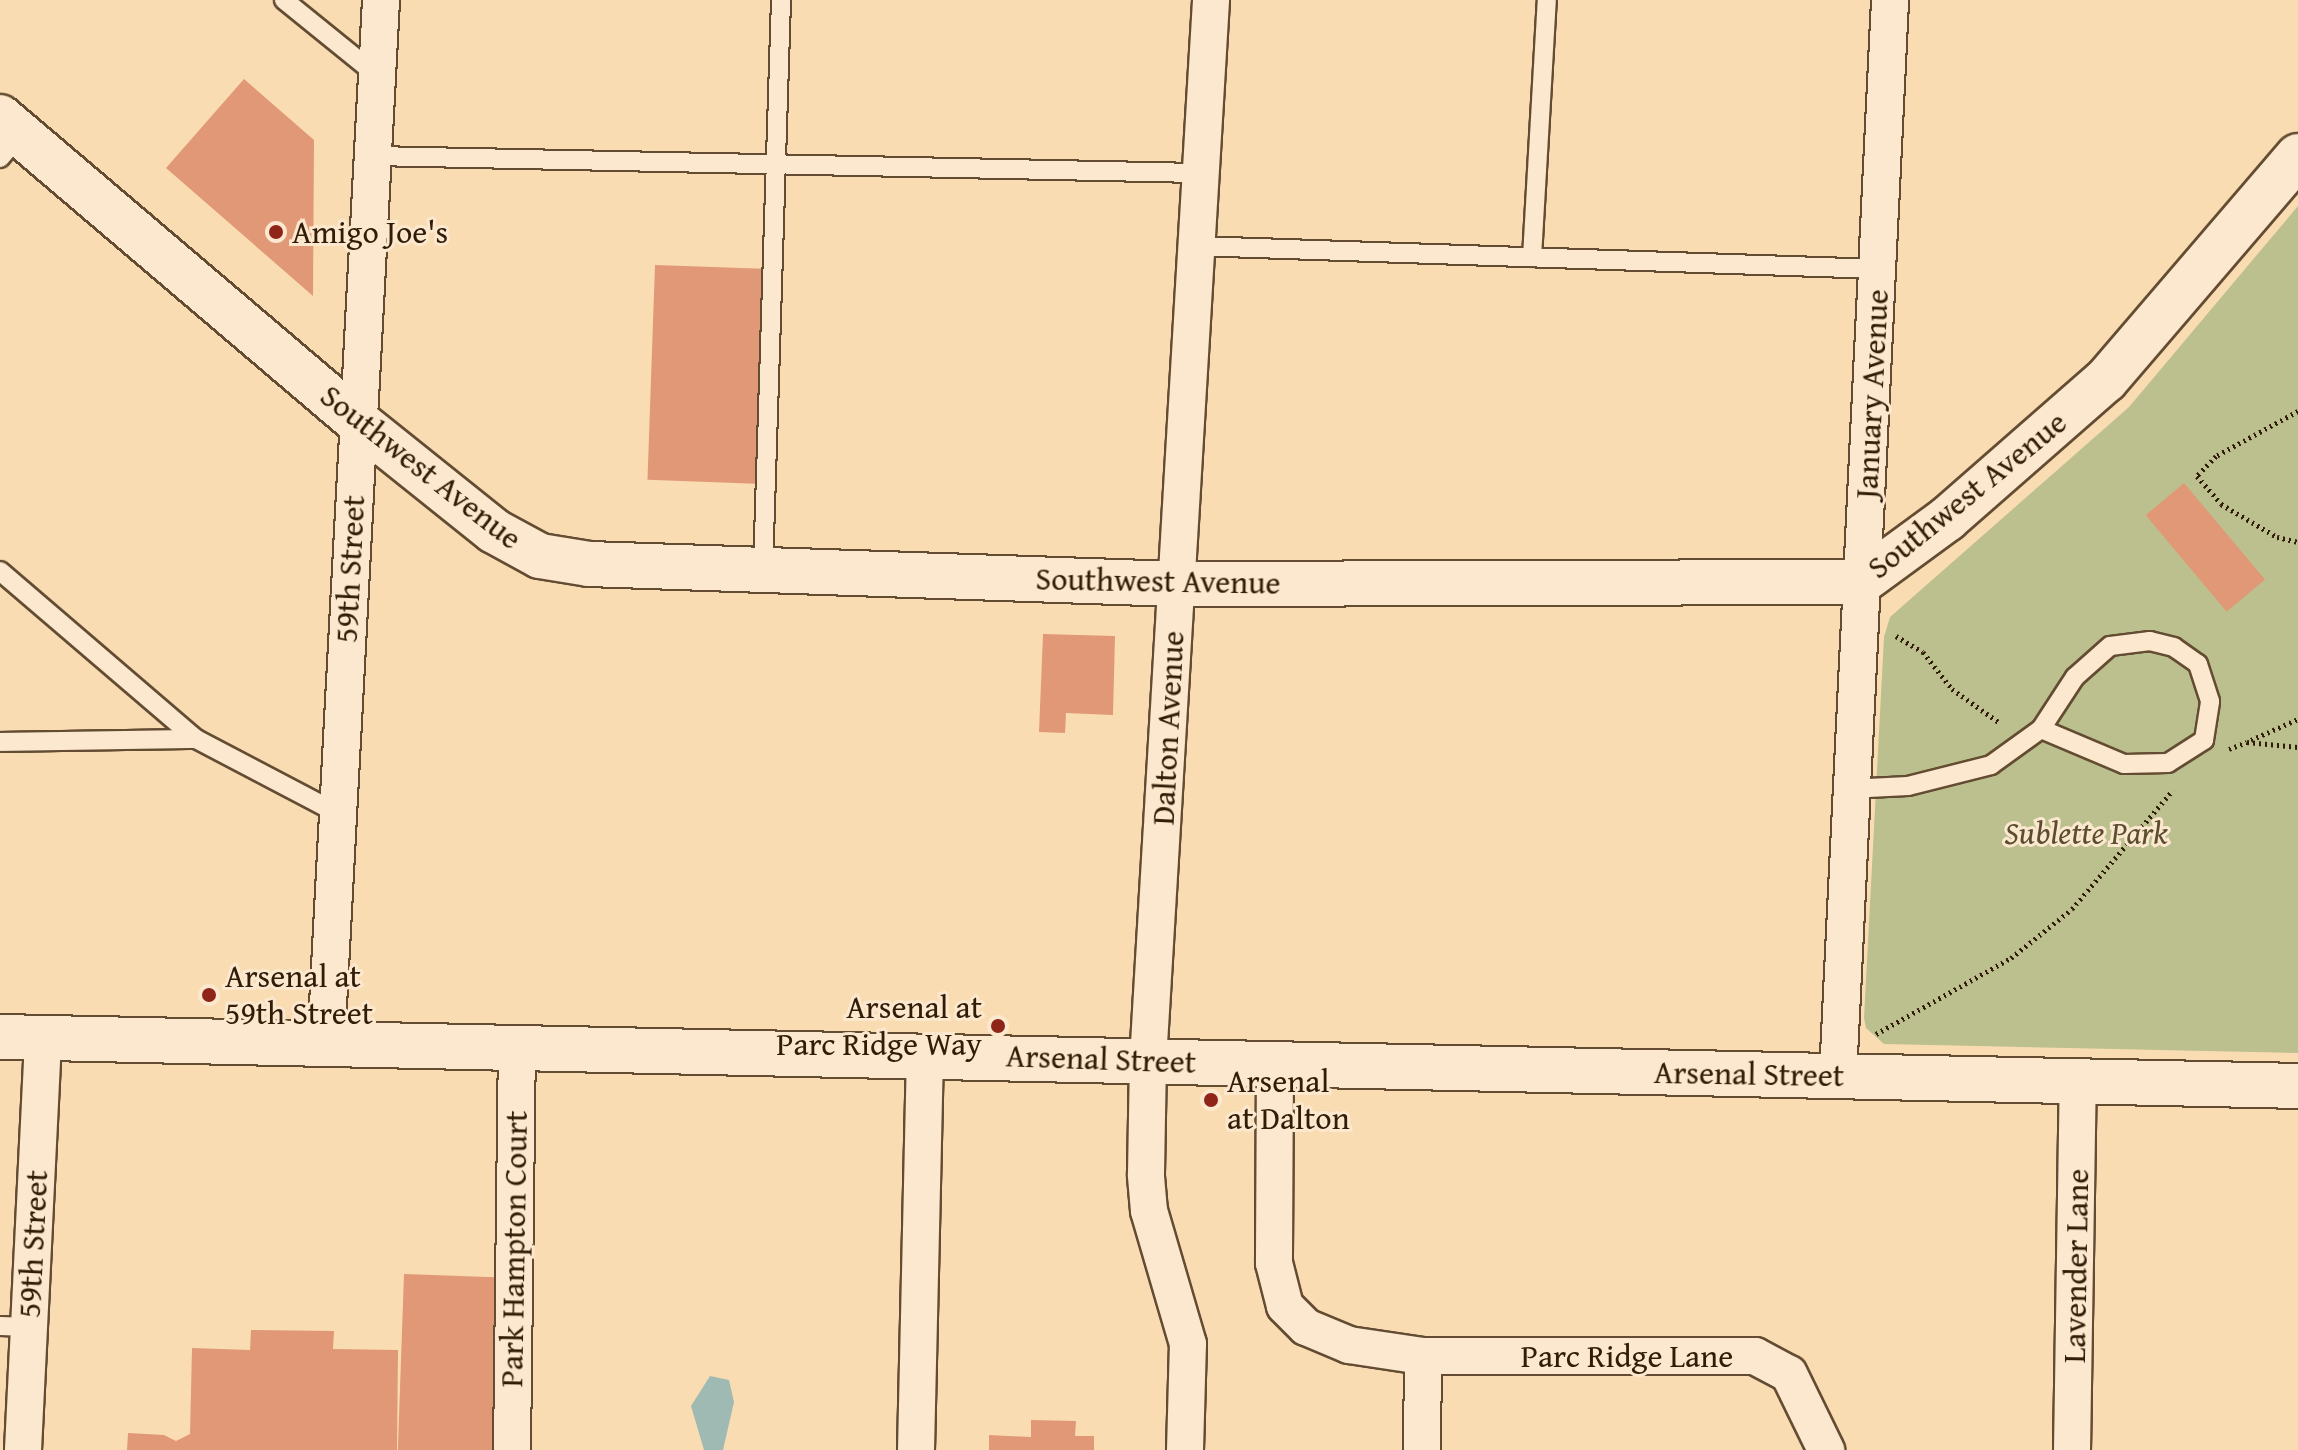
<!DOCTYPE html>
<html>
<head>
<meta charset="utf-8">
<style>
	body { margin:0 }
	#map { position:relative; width:2298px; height:1450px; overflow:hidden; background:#fadcb3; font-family:"Gentium Book Plus",serif }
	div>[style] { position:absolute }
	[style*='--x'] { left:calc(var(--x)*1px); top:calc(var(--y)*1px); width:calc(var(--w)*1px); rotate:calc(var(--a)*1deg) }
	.green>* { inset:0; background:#bcc08e }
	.water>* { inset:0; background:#9fbab2 }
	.building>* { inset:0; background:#e19877; transform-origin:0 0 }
	.path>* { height:5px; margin-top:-2.5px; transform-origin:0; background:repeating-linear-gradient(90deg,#311c07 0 2px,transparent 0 6px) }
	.roads { filter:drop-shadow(2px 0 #634c32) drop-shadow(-2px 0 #634c32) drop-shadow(0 2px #634c32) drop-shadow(0 -2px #634c32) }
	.lane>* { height:18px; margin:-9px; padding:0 9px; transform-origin:9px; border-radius:9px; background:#fce8ce }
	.street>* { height:36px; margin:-18px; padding:0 18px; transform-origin:18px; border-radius:18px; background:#fce8ce }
	.secondary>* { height:44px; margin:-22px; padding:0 22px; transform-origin:22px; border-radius:22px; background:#fce8ce }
	.dots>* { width:22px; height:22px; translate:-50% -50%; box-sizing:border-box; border:4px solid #fce8ce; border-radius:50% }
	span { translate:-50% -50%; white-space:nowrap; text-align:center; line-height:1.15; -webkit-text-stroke:6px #fce8ce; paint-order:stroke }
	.poi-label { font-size:32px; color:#311c07 }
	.left { translate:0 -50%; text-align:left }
	.right { translate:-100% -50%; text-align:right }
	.street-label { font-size:32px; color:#311c07 }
	.park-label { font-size:32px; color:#5b4d30; font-style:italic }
</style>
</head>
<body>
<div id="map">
	<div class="green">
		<div style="clip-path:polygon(2298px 206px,2298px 1053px,1884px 1044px,1866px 1028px,1864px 1018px,1884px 637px,1890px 617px,2129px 407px)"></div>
	</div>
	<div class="water">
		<div style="clip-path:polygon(710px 1376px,729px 1380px,734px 1402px,723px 1450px,704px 1450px,691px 1406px)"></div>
	</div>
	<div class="building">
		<div style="clip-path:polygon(244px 79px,314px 140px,313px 296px,166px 168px)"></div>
		<div style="left:655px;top:265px;width:108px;height:215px;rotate:2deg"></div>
		<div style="left:2184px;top:483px;width:126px;height:50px;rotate:50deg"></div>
		<div style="clip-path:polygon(1043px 634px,1115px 636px,1113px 715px,1066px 713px,1065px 733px,1039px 732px)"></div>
		<div style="left:404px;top:1274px;width:98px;height:176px;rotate:2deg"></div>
		<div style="clip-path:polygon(251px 1330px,334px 1331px,333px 1349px,398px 1350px,397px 1450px,127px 1450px,128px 1433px,164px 1435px,176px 1441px,190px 1434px,192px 1348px,250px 1350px)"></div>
		<div style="clip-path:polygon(1031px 1420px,1076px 1421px,1075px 1436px,1094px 1436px,1094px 1450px,989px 1450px,989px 1435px,1031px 1437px)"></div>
	</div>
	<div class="path">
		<div style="--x:2298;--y:411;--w:94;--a:151.2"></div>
		<div style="--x:2216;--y:456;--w:28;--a:134"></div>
		<div style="--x:2197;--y:476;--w:37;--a:49"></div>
		<div style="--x:2221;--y:504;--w:65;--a:30.5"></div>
		<div style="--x:2277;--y:537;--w:22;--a:13"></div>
		<div style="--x:1896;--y:636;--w:31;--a:31"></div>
		<div style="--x:1923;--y:652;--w:47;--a:51.9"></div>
		<div style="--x:1952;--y:689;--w:59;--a:35.3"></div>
		<div style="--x:2251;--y:740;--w:51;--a:-24.1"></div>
		<div style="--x:2229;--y:749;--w:19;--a:-21"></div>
		<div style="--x:2247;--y:742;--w:51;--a:5.6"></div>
		<div style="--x:1876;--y:1034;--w:155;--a:-29.4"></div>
		<div style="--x:2011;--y:958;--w:78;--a:-38.8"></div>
		<div style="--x:2072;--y:909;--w:156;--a:-49.7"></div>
	</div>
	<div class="roads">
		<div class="lane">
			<div style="--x:284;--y:0;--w:121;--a:39"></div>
			<div style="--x:373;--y:156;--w:828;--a:1.18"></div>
			<div style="--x:0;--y:158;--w:31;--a:-50"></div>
			<div style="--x:1196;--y:246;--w:683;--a:1.93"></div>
			<div style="--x:1532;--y:257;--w:257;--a:-86.7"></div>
			<div style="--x:763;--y:570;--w:570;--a:-88.19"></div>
			<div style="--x:0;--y:571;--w:258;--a:40.6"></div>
			<div style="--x:196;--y:739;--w:159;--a:27.7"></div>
			<div style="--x:0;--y:742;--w:196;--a:-0.9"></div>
			<div style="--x:1848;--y:789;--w:60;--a:-2.9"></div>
			<div style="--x:1908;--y:786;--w:86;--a:-14.2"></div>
			<div style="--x:1991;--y:765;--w:62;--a:-35.8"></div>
			<div style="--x:2041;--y:729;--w:90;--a:22.9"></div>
			<div style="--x:2124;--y:764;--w:44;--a:-1.3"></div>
			<div style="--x:2168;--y:763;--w:43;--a:-32.6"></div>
			<div style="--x:2204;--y:740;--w:39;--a:-81"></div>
			<div style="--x:2210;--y:701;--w:39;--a:-108"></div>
			<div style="--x:2198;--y:664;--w:29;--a:-145"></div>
			<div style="--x:2174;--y:647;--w:25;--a:-166"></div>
			<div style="--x:2150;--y:641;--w:40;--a:172.9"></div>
			<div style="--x:2110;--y:646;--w:47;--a:138.5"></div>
			<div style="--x:2075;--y:677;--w:62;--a:123.2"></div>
			<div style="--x:0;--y:1326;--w:29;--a:2"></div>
		</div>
		<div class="street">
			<div style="--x:326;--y:1043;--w:1044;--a:-86.98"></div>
			<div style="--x:1275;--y:1064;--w:199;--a:90.3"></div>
			<div style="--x:1274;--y:1263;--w:44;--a:75.7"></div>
			<div style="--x:1285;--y:1306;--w:30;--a:45"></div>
			<div style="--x:1306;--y:1327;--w:47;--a:22.7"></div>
			<div style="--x:1349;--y:1345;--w:75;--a:8.5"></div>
			<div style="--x:1423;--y:1356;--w:332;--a:0"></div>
			<div style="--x:1755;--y:1356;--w:38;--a:28"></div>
			<div style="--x:1789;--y:1374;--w:85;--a:64"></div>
			<div style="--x:1838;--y:1076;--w:1077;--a:-87.23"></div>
			<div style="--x:23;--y:1450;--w:413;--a:-87.2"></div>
			<div style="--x:512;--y:1450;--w:402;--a:-89.3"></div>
			<div style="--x:916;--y:1450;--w:396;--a:-88.7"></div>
			<div style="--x:1185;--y:1450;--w:106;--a:-88.4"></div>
			<div style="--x:1188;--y:1344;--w:139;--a:-106.3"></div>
			<div style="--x:1149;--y:1211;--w:37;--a:-95"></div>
			<div style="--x:1146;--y:1174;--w:113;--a:-89"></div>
			<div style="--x:1148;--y:1061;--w:1063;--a:-86.6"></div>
			<div style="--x:1422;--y:1450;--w:94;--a:-89.4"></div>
			<div style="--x:2072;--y:1450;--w:369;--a:-89.1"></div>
		</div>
		<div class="secondary">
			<div style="--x:0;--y:117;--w:470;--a:40.4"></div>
			<div style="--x:358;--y:422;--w:174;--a:38.7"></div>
			<div style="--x:494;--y:531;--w:52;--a:28.5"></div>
			<div style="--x:540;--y:556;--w:50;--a:9.3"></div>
			<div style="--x:589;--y:564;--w:587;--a:1.95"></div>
			<div style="--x:1176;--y:584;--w:685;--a:-0.17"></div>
			<div style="--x:1861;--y:582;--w:107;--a:-36.2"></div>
			<div style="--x:1947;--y:519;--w:211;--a:-41.2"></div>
			<div style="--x:2106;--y:380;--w:295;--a:-49.4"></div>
			<div style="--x:0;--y:1037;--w:2299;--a:1.22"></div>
		</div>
	</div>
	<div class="dots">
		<div style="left:276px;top:232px;background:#8f2418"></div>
		<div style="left:209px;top:995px;background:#8f2418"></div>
		<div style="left:998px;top:1026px;background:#8f2418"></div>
		<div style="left:1211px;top:1100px;background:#8f2418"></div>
	</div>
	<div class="poi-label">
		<span class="left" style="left:292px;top:232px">Amigo Joe's</span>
		<span class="left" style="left:225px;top:995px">Arsenal at<br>59th Street</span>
		<span class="right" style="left:982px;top:1026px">Arsenal at<br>Parc Ridge Way</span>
		<span class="left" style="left:1227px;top:1100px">Arsenal<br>at Dalton</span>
	</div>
	<div class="street-label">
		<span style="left:1872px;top:394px;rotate:-87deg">January Avenue</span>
		<span style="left:421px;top:467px;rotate:38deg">Southwest Avenue</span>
		<span style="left:1967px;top:495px;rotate:-39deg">Southwest Avenue</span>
		<span style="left:350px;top:569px;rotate:-87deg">59th Street</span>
		<span style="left:1158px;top:581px;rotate:1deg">Southwest Avenue</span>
		<span style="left:1168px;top:728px;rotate:-87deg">Dalton Avenue</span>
		<span style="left:1101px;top:1059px;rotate:2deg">Arsenal Street</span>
		<span style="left:1749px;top:1074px;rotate:1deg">Arsenal Street</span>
		<span style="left:33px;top:1244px;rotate:-87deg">59th Street</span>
		<span style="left:514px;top:1249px;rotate:-89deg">Park Hampton Court</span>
		<span style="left:2076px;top:1266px;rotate:-89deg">Lavender Lane</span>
		<span style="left:1627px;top:1356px">Parc Ridge Lane</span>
	</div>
	<div class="park-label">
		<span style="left:2086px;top:833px">Sublette Park</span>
	</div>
</div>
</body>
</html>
